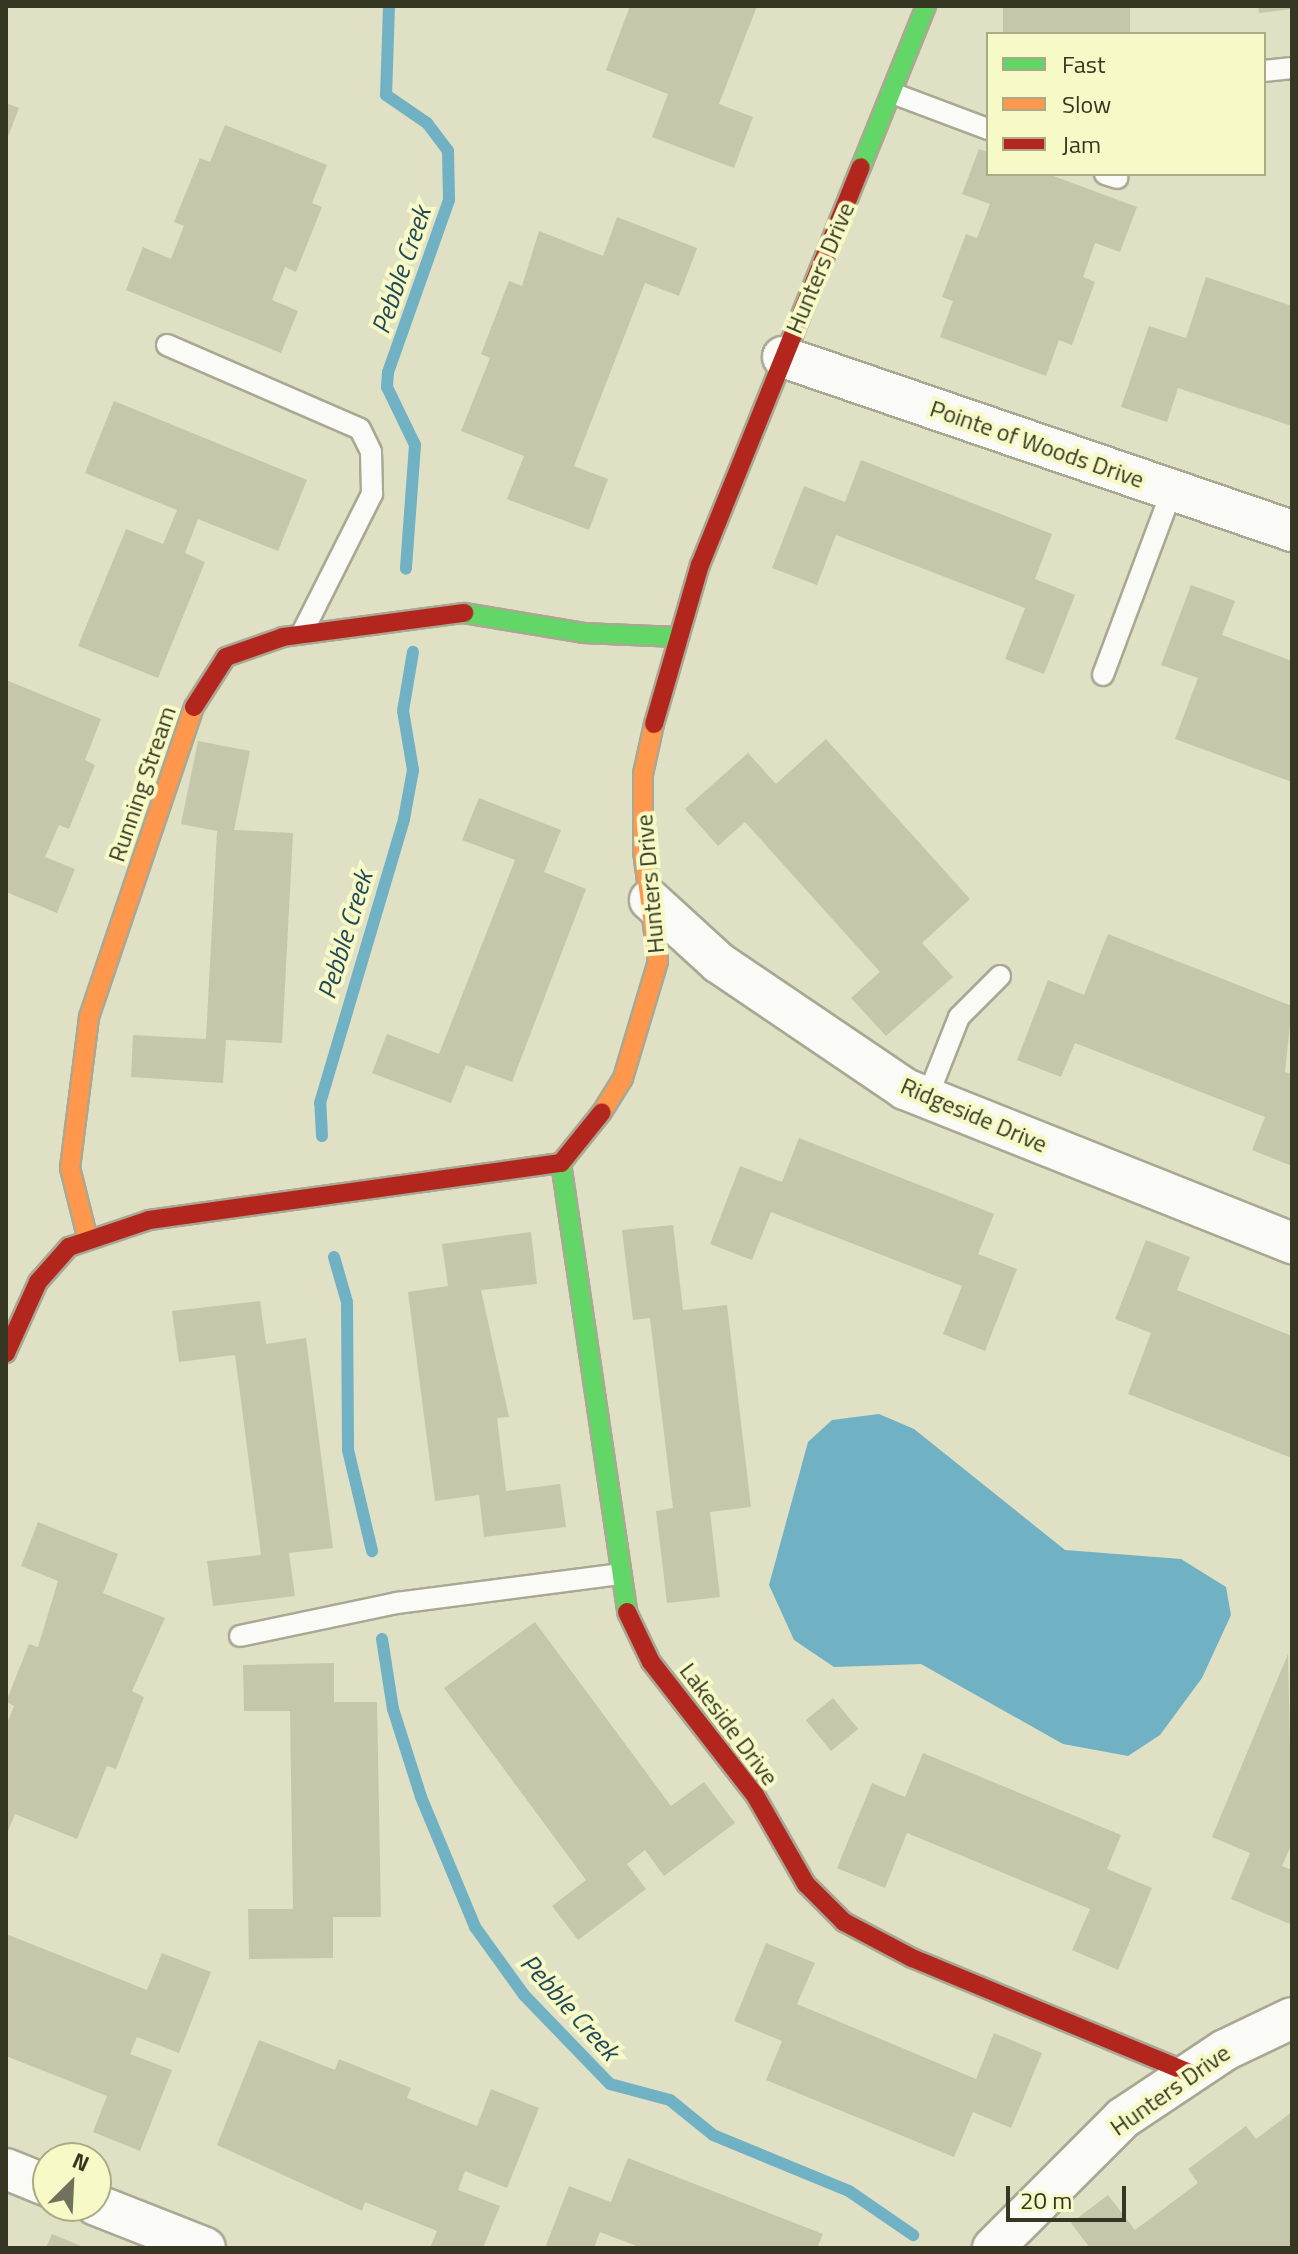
<!DOCTYPE html>
<html>
<head>
<meta charset="utf-8">
<style>
	body { margin:0 }
	#map { position:relative; width:1298px; height:2254px; overflow:hidden; background:#e0e0c5; font-family:"Titillium Web",sans-serif }
	div>[style] { position:absolute }
	[style*='--x'] { left:calc(var(--x)*1px); top:calc(var(--y)*1px); width:calc(var(--w)*1px); rotate:calc(var(--a)*1deg) }
	.water>* { inset:0; background:#71b1c4 }
	.stream>* { height:12px; margin:-6px; padding:0 6px; transform-origin:6px; border-radius:6px; background:#71b1c4 }
	.building>* { inset:0; background:#c6c6aa; transform-origin:0 0 }
	.roads { filter:drop-shadow(2px 0 #a8a893) drop-shadow(-2px 0 #a8a893) drop-shadow(0 2px #a8a893) drop-shadow(0 -2px #a8a893) }
	.lane>* { height:20px; margin:-10px; padding:0 10px; transform-origin:10px; border-radius:10px; background:#fafaf6 }
	.street>* { height:40px; margin:-20px; padding:0 20px; transform-origin:20px; border-radius:20px; background:#fafaf6 }
	.fast>* { height:18px; margin:-9px; padding:0 9px; transform-origin:9px; border-radius:9px; background:#63d668 }
	.slow>* { height:18px; margin:-9px; padding:0 9px; transform-origin:9px; border-radius:9px; background:#ff974d }
	.jam>* { height:18px; margin:-9px; padding:0 9px; transform-origin:9px; border-radius:9px; background:#b3261e }
	span { translate:-50% -50%; white-space:nowrap; text-align:center; line-height:1.15; -webkit-text-stroke:8px #f7f9c6; paint-order:stroke }
	.street-label { font-size:24px; color:#363723 }
	.water-label { font-size:26px; color:#204859; font-style:italic }
	.frame { position:absolute; inset:0; border:8px solid #363723; pointer-events:none }
	.legend { position:absolute; left:986px; top:32px; width:280px; height:144px; box-sizing:border-box; background:#f7f9c6; border:2px solid #aaab85; margin:0; padding:10px 14px; list-style:none; font-size:24px; color:#363723 }
	.legend li { display:flex; align-items:center; gap:16px; height:40px }
	.legend b { width:40px; border:2px solid #aaab85 }
	.north { position:absolute; left:32px; top:2142px; width:80px; height:80px; box-sizing:border-box; background:#f7f9c6; border:2px solid #aaab85; border-radius:50%; rotate:24deg; font-size:22px; font-weight:700; line-height:32px; text-align:center; color:#363723 }
	.north::after { content:''; display:block; margin:auto; width:28px; height:36px; background:#72725c; clip-path:polygon(50% 0,100% 100%,50% 72%,0 100%) }
	.scale { position:absolute; left:1006px; top:2186px; width:120px; height:36px; box-sizing:border-box; border:4px solid #363723; border-top:0; padding-left:10px; font-size:24px; line-height:28px; white-space:nowrap; color:#363723; -webkit-text-stroke:6px #f7f9c6; paint-order:stroke }
</style>
</head>
<body>
<div id="map">
	<div class="water">
		<div style="clip-path:polygon(879px 1414px,914px 1429px,1065px 1550px,1181px 1559px,1226px 1587px,1231px 1615px,1202px 1678px,1160px 1735px,1128px 1756px,1063px 1744px,921px 1664px,834px 1667px,794px 1640px,769px 1585px,808px 1442px,832px 1420px)"></div>
	</div>
	<div class="stream">
		<div style="--x:389;--y:6;--w:89;--a:91.9"></div>
		<div style="--x:386;--y:95;--w:50;--a:34.3"></div>
		<div style="--x:427;--y:123;--w:35;--a:53"></div>
		<div style="--x:448;--y:151;--w:49;--a:88.8"></div>
		<div style="--x:449;--y:200;--w:182;--a:109.5"></div>
		<div style="--x:388;--y:372;--w:15;--a:94"></div>
		<div style="--x:387;--y:387;--w:64;--a:64.2"></div>
		<div style="--x:415;--y:445;--w:124;--a:94.2"></div>
		<div style="--x:322;--y:1136;--w:33;--a:-93"></div>
		<div style="--x:320;--y:1103;--w:296;--a:-73.5"></div>
		<div style="--x:404;--y:819;--w:50;--a:-79.6"></div>
		<div style="--x:413;--y:770;--w:60;--a:-99.6"></div>
		<div style="--x:403;--y:711;--w:60;--a:-80.4"></div>
		<div style="--x:334;--y:1257;--w:47;--a:73.9"></div>
		<div style="--x:347;--y:1302;--w:148;--a:89.6"></div>
		<div style="--x:348;--y:1450;--w:104;--a:76.6"></div>
		<div style="--x:382;--y:1639;--w:71;--a:81.1"></div>
		<div style="--x:393;--y:1709;--w:92;--a:72.3"></div>
		<div style="--x:421;--y:1797;--w:141;--a:67.4"></div>
		<div style="--x:475;--y:1927;--w:84;--a:54.2"></div>
		<div style="--x:524;--y:1995;--w:124;--a:46"></div>
		<div style="--x:610;--y:2084;--w:62;--a:14.9"></div>
		<div style="--x:670;--y:2100;--w:55;--a:39.1"></div>
		<div style="--x:713;--y:2135;--w:147;--a:22.4"></div>
		<div style="--x:849;--y:2191;--w:78;--a:34.5"></div>
	</div>
	<div class="building">
		<div style="clip-path:polygon(630px 6px,757px 6px,719px 104px,753px 117px,734px 168px,652px 137px,668px 94px,606px 70px)"></div>
		<div style="left:1003px;top:6px;width:127px;height:28px"></div>
		<div style="clip-path:polygon(1258px 6px,1292px 6px,1292px 9px,1259px 13px)"></div>
		<div style="clip-path:polygon(6px 103px,19px 108px,6px 142px)"></div>
		<div style="clip-path:polygon(225px 125px,327px 165px,312px 203px,322px 207px,296px 272px,285px 267px,272px 300px,298px 311px,281px 353px,126px 290px,143px 247px,171px 259px,184px 226px,174px 222px,200px 158px,210px 162px)"></div>
		<div style="clip-path:polygon(979px 149px,988px 152px,988px 174px,1048px 174px,1137px 207px,1120px 252px,1095px 243px,1083px 277px,1095px 282px,1072px 345px,1059px 340px,1046px 376px,940px 337px,953px 301px,942px 297px,966px 234px,977px 238px,990px 204px,962px 194px)"></div>
		<div style="clip-path:polygon(617px 217px,697px 248px,679px 296px,645px 283px,574px 466px,608px 479px,589px 530px,507px 499px,524px 456px,461px 431px,490px 358px,481px 354px,509px 281px,522px 286px,539px 231px,603px 256px)"></div>
		<div style="clip-path:polygon(1206px 277px,1292px 306px,1292px 426px,1178px 388px,1167px 422px,1121px 407px,1149px 326px,1186px 338px)"></div>
		<div style="clip-path:polygon(114px 401px,307px 480px,278px 551px,198px 519px,185px 553px,205px 562px,158px 678px,78px 646px,126px 529px,163px 544px,177px 510px,85px 473px)"></div>
		<div style="clip-path:polygon(861px 460px,1052px 534px,1035px 579px,1075px 595px,1044px 674px,1005px 659px,1025px 608px,836px 535px,817px 585px,772px 568px,804px 486px,845px 502px)"></div>
		<div style="clip-path:polygon(1191px 585px,1235px 601px,1222px 635px,1292px 661px,1292px 782px,1175px 739px,1198px 678px,1161px 665px)"></div>
		<div style="clip-path:polygon(6px 680px,101px 719px,85px 760px,95px 765px,69px 829px,59px 825px,45px 857px,75px 869px,57px 913px,6px 892px)"></div>
		<div style="clip-path:polygon(826px 739px,970px 899px,922px 943px,953px 977px,886px 1036px,851px 998px,880px 972px,745px 822px,718px 846px,685px 809px,748px 753px,776px 784px)"></div>
		<div style="clip-path:polygon(198px 741px,250px 751px,234px 830px,293px 833px,282px 1043px,226px 1040px,223px 1083px,131px 1077px,133px 1035px,206px 1039px,217px 831px,181px 824px)"></div>
		<div style="clip-path:polygon(479px 798px,561px 830px,544px 872px,586px 889px,512px 1082px,466px 1065px,451px 1103px,372px 1073px,387px 1034px,439px 1054px,515px 860px,462px 840px)"></div>
		<div style="clip-path:polygon(1108px 934px,1292px 1006px,1285px 1072px,1292px 1074px,1292px 1166px,1252px 1150px,1265px 1117px,1075px 1043px,1061px 1077px,1017px 1060px,1048px 980px,1084px 995px)"></div>
		<div style="clip-path:polygon(799px 1138px,994px 1214px,978px 1254px,1017px 1269px,985px 1351px,943px 1334px,962px 1286px,771px 1212px,752px 1260px,710px 1244px,740px 1166px,782px 1182px)"></div>
		<div style="clip-path:polygon(673px 1225px,683px 1310px,727px 1305px,751px 1507px,710px 1512px,720px 1597px,667px 1603px,656px 1511px,673px 1508px,650px 1318px,633px 1320px,622px 1230px)"></div>
		<div style="clip-path:polygon(531px 1232px,537px 1284px,481px 1290px,509px 1417px,497px 1418px,506px 1491px,560px 1484px,566px 1527px,484px 1537px,479px 1495px,435px 1501px,408px 1292px,448px 1286px,442px 1244px)"></div>
		<div style="clip-path:polygon(1146px 1240px,1190px 1257px,1177px 1290px,1292px 1336px,1292px 1458px,1128px 1394px,1151px 1333px,1115px 1319px)"></div>
		<div style="clip-path:polygon(260px 1301px,266px 1344px,306px 1338px,333px 1548px,289px 1553px,295px 1596px,213px 1606px,207px 1561px,261px 1555px,235px 1355px,179px 1362px,172px 1311px)"></div>
		<div style="clip-path:polygon(38px 1522px,118px 1554px,103px 1593px,165px 1618px,132px 1691px,144px 1697px,116px 1769px,107px 1766px,77px 1839px,15px 1814px,6px 1836px,6px 1726px,14px 1706px,6px 1702px,29px 1644px,38px 1647px,58px 1581px,21px 1566px)"></div>
		<div style="clip-path:polygon(535px 1622px,671px 1806px,704px 1782px,735px 1823px,664px 1876px,645px 1850px,627px 1864px,646px 1889px,578px 1940px,552px 1906px,586px 1880px,444px 1688px)"></div>
		<div style="clip-path:polygon(1288px 1654px,1292px 1843px,1282px 1866px,1292px 1870px,1292px 1925px,1231px 1899px,1250px 1853px,1212px 1837px)"></div>
		<div style="clip-path:polygon(334px 1663px,334px 1702px,377px 1702px,381px 1917px,333px 1917px,333px 1958px,249px 1959px,248px 1909px,293px 1909px,290px 1711px,244px 1711px,243px 1665px)"></div>
		<div style="left:833px;top:1698px;width:40px;height:35px;rotate:51deg"></div>
		<div style="clip-path:polygon(923px 1753px,1121px 1835px,1107px 1869px,1152px 1888px,1118px 1970px,1072px 1950px,1090px 1909px,907px 1833px,885px 1888px,837px 1868px,872px 1783px,905px 1797px)"></div>
		<div style="clip-path:polygon(6px 1934px,147px 1990px,162px 1953px,211px 1972px,179px 2053px,137px 2037px,130px 2054px,172px 2070px,140px 2151px,93px 2132px,107px 2096px,6px 2056px)"></div>
		<div style="clip-path:polygon(766px 1943px,815px 1963px,797px 2004px,976px 2079px,994px 2033px,1042px 2053px,1011px 2128px,973px 2112px,954px 2157px,766px 2080px,782px 2041px,734px 2021px)"></div>
		<div style="clip-path:polygon(259px 2040px,335px 2070px,339px 2059px,411px 2088px,407px 2098px,477px 2126px,491px 2089px,539px 2108px,507px 2188px,465px 2171px,458px 2190px,500px 2206px,483px 2248px,430px 2248px,437px 2231px,365px 2202px,362px 2211px,217px 2145px)"></div>
		<div style="clip-path:polygon(1292px 2112px,1292px 2248px,1090px 2248px,1071px 2223px,1108px 2195px,1135px 2230px,1198px 2183px,1188px 2169px,1246px 2126px,1256px 2139px)"></div>
		<div style="clip-path:polygon(628px 2158px,823px 2234px,817px 2248px,642px 2248px,600px 2232px,594px 2248px,545px 2248px,569px 2186px,611px 2202px)"></div>
		<div style="clip-path:polygon(52px 2234px,86px 2248px,46px 2248px)"></div>
	</div>
	<div class="roads">
		<div class="lane">
			<div style="--x:1264;--y:71;--w:28;--a:-6"></div>
			<div style="--x:892;--y:93;--w:103;--a:20.6"></div>
			<div style="--x:1105;--y:174;--w:13;--a:18"></div>
			<div style="--x:167;--y:345;--w:210;--a:23.5"></div>
			<div style="--x:360;--y:429;--w:25;--a:64"></div>
			<div style="--x:371;--y:452;--w:42;--a:88.6"></div>
			<div style="--x:372;--y:494;--w:156;--a:116.7"></div>
			<div style="--x:1103;--y:675;--w:197;--a:-69.5"></div>
			<div style="--x:927;--y:1098;--w:87;--a:-68.4"></div>
			<div style="--x:959;--y:1017;--w:58;--a:-45"></div>
			<div style="--x:240;--y:1636;--w:160;--a:-11.9"></div>
			<div style="--x:397;--y:1603;--w:224;--a:-7.4"></div>
		</div>
		<div class="street">
			<div style="--x:783;--y:357;--w:538;--a:18.87"></div>
			<div style="--x:650;--y:900;--w:93;--a:42.4"></div>
			<div style="--x:719;--y:963;--w:225;--a:34.1"></div>
			<div style="--x:905;--y:1089;--w:417;--a:21.7"></div>
			<div style="--x:6;--y:2169;--w:45;--a:22"></div>
			<div style="--x:96;--y:2205;--w:117;--a:21.5"></div>
			<div style="--x:993;--y:2248;--w:184;--a:-45"></div>
			<div style="--x:1123;--y:2118;--w:123;--a:-33.7"></div>
			<div style="--x:1225;--y:2050;--w:74;--a:-25.5"></div>
		</div>
		<div class="fast">
			<div style="--x:861;--y:167;--w:174;--a:-68"></div>
			<div style="--x:464;--y:613;--w:121;--a:9.5"></div>
			<div style="--x:583;--y:633;--w:95;--a:2.4"></div>
			<div style="--x:561;--y:1163;--w:454;--a:81.6"></div>
		</div>
		<div class="slow">
			<div style="--x:602;--y:1112;--w:40;--a:-58"></div>
			<div style="--x:623;--y:1078;--w:122;--a:-73.3"></div>
			<div style="--x:658;--y:961;--w:110;--a:-97.8"></div>
			<div style="--x:643;--y:852;--w:78;--a:-90"></div>
			<div style="--x:643;--y:774;--w:51;--a:-77.6"></div>
			<div style="--x:88;--y:1240;--w:74;--a:-104"></div>
			<div style="--x:70;--y:1168;--w:152;--a:-82.8"></div>
			<div style="--x:89;--y:1017;--w:327;--a:-71.3"></div>
		</div>
		<div class="jam">
			<div style="--x:194;--y:707;--w:59;--a:-57.4"></div>
			<div style="--x:226;--y:657;--w:60;--a:-19.3"></div>
			<div style="--x:283;--y:637;--w:183;--a:-7.6"></div>
			<div style="--x:654;--y:724;--w:166;--a:-73.9"></div>
			<div style="--x:700;--y:565;--w:429;--a:-68"></div>
			<div style="--x:6;--y:1353;--w:78;--a:-65.7"></div>
			<div style="--x:38;--y:1282;--w:47;--a:-48.5"></div>
			<div style="--x:69;--y:1247;--w:84;--a:-18.6"></div>
			<div style="--x:149;--y:1220;--w:416;--a:-7.9"></div>
			<div style="--x:561;--y:1163;--w:65;--a:-51.2"></div>
			<div style="--x:627;--y:1612;--w:55;--a:64.4"></div>
			<div style="--x:651;--y:1662;--w:169;--a:52"></div>
			<div style="--x:755;--y:1795;--w:103;--a:60.2"></div>
			<div style="--x:806;--y:1884;--w:54;--a:45"></div>
			<div style="--x:844;--y:1922;--w:77;--a:27.9"></div>
			<div style="--x:912;--y:1958;--w:301;--a:22.5"></div>
		</div>
	</div>
	<div class="street-label">
		<span style="left:820px;top:268px;rotate:-67deg">Hunters Drive</span>
		<span style="left:1037px;top:444px;rotate:19deg">Pointe of Woods Drive</span>
		<span style="left:142px;top:784px;rotate:-71deg">Running Stream</span>
		<span style="left:650px;top:884px;rotate:-95deg">Hunters Drive</span>
		<span style="left:974px;top:1115px;rotate:23deg">Ridgeside Drive</span>
		<span style="left:729px;top:1724px;rotate:53deg">Lakeside Drive</span>
		<span style="left:1170px;top:2090px;rotate:-35deg">Hunters Drive</span>
	</div>
	<div class="water-label">
		<span style="left:401px;top:270px;rotate:-71deg">Pebble Creek</span>
		<span style="left:345px;top:935px;rotate:-73deg">Pebble Creek</span>
		<span style="left:570px;top:2007px;rotate:48deg">Pebble Creek</span>
	</div>
	<div class="frame"></div>
	<ul class="legend">
	<li><b style="height:10px;background:#63d668"></b>Fast</li>
	<li><b style="height:10px;background:#ff974d"></b>Slow</li>
	<li><b style="height:10px;background:#b3261e"></b>Jam</li>
	</ul>
	<div class="north">N</div>
	<div class="scale">20 m</div>
</div>
</body>
</html>
